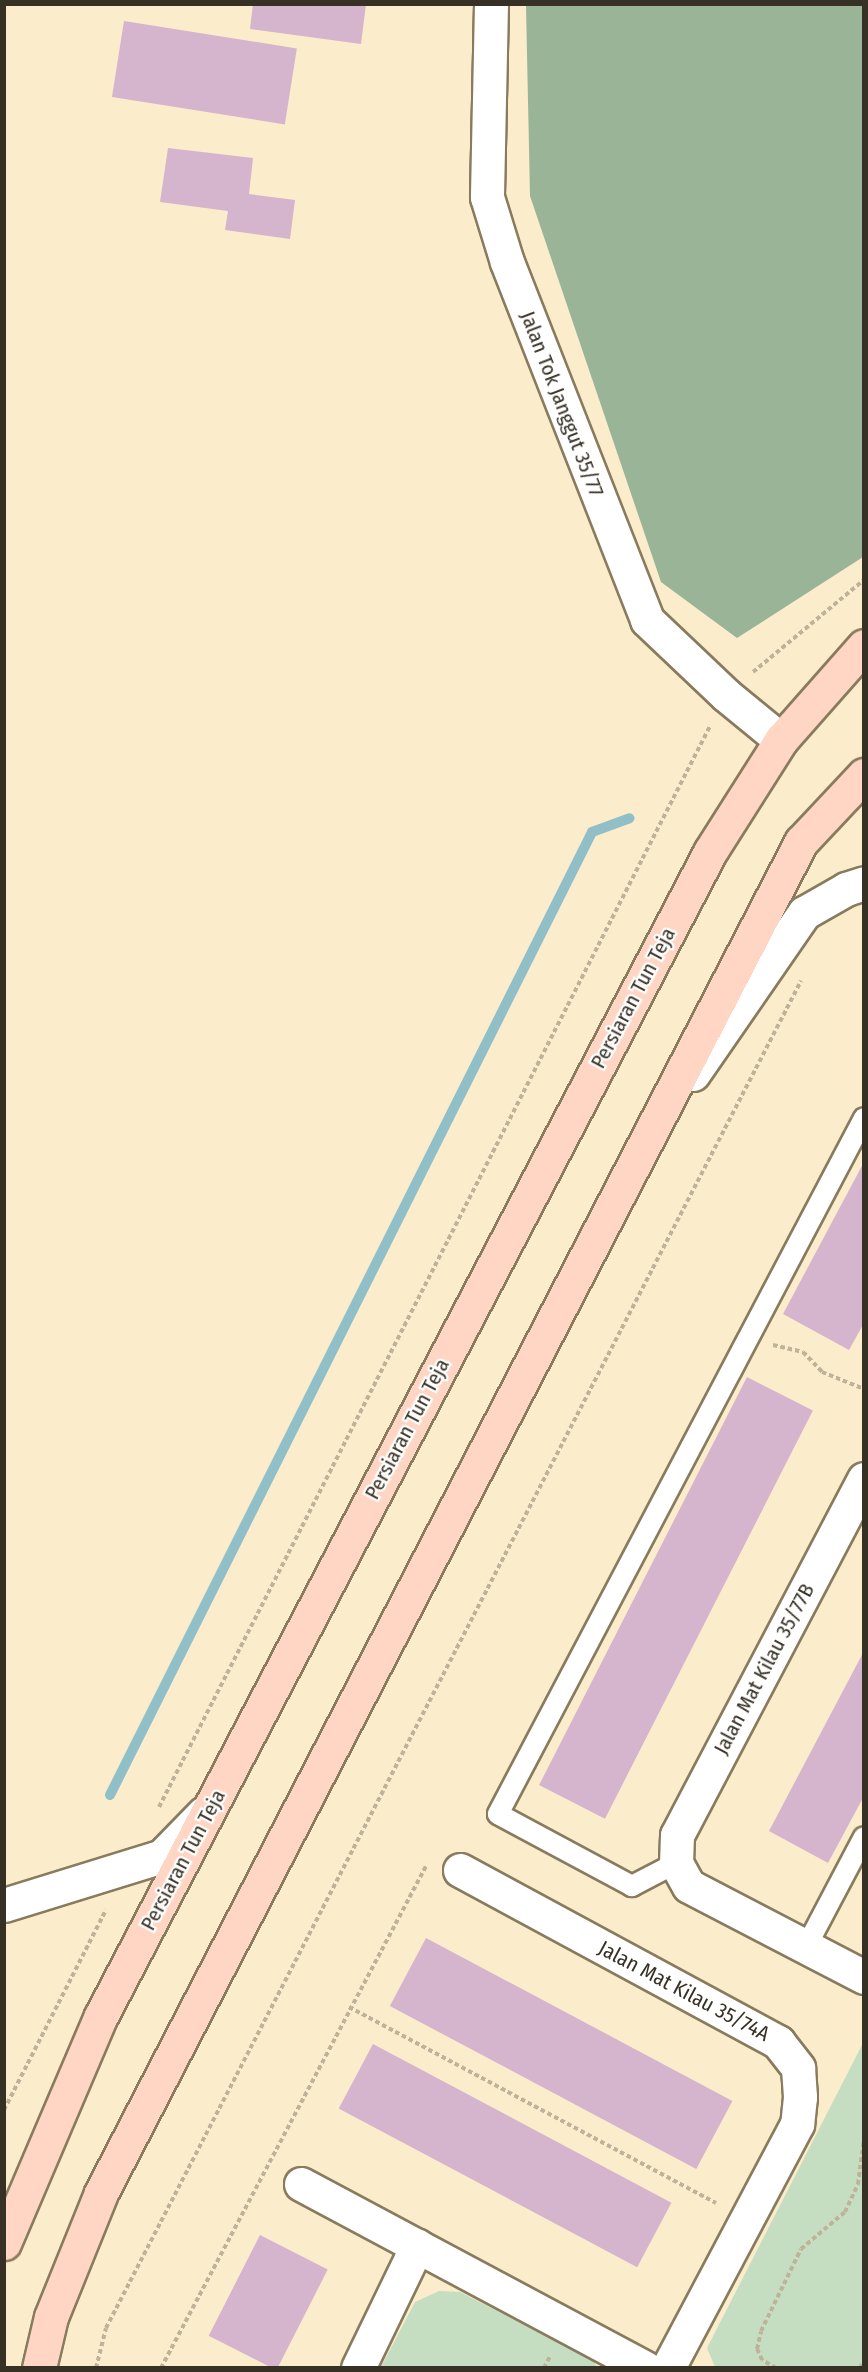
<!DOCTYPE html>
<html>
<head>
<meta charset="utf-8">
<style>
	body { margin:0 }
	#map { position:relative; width:868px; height:2372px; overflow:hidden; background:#fbeccc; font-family:"Fira Sans Condensed",sans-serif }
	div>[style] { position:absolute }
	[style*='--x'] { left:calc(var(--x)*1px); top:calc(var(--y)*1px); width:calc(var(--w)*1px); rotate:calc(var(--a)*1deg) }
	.green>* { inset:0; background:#c5dec2 }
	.forest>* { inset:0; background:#99b496 }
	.stream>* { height:10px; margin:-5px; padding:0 5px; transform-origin:5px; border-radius:5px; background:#90bfc8 }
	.building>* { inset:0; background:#d5b4cd; transform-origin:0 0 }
	.path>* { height:4px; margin-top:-2px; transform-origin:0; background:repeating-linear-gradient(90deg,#beb298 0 4.5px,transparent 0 7.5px) }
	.roads { filter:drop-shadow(2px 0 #887b5e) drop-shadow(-2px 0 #887b5e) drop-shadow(0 2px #887b5e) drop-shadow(0 -2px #887b5e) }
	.lane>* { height:20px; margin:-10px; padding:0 10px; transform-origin:10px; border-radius:10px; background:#fff }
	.street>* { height:33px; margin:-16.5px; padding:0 16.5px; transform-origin:16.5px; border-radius:16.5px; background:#fff }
	.primary>* { height:33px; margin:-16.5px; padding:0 16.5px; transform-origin:16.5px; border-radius:16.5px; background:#fed6c3 }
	span { translate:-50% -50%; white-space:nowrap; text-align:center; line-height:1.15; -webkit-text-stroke:4.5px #fff; paint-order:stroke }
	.street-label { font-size:21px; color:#373125 }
	.frame { position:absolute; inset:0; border:6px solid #373125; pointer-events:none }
</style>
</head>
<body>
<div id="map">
	<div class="green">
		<div style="clip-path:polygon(863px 2043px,863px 2367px,715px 2367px,707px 2348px)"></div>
		<div style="clip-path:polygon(439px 2291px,460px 2292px,593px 2360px,597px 2367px,381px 2367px,415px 2302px)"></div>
	</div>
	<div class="forest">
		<div style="clip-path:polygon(526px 5px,863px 5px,863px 557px,737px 638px,661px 582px,530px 196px)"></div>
	</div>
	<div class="stream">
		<div style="--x:110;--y:1795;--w:1077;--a:-63.41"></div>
		<div style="--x:592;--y:832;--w:40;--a:-20.2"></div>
	</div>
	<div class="building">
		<div style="clip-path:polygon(253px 4px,366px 4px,361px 44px,250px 29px)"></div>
		<div style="left:124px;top:21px;width:175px;height:77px;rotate:9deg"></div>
		<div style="clip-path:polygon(168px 148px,253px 158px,249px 194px,295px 200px,290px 239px,225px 230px,228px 211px,160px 202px)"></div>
		<div style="clip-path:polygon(864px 1162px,864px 1323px,849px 1350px,783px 1314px)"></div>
		<div style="left:747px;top:1377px;width:74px;height:458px;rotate:27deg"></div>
		<div style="clip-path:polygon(864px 1651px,864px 1796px,828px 1863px,769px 1831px)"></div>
		<div style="left:426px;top:1938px;width:347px;height:77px;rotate:28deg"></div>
		<div style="left:373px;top:2044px;width:338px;height:73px;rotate:28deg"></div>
		<div style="left:260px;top:2235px;width:76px;height:113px;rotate:27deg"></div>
	</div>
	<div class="path">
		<div style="--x:753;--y:672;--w:144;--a:-39.7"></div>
		<div style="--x:773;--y:1345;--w:31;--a:13"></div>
		<div style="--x:803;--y:1352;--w:28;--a:46"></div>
		<div style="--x:822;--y:1372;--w:45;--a:22"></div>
		<div style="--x:159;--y:1807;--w:1213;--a:-62.99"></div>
		<div style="--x:349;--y:2007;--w:416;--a:28.1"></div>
		<div style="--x:4;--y:2110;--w:225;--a:-63"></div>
		<div style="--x:96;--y:2368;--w:41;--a:-76"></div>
		<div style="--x:106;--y:2328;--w:1516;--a:-62.71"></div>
		<div style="--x:161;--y:2368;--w:568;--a:-62.17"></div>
		<div style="--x:544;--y:2368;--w:13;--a:-63"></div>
		<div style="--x:776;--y:2368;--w:16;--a:-150"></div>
		<div style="--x:762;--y:2360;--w:12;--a:-114"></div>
		<div style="--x:757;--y:2349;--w:18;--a:-77"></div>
		<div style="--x:761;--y:2331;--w:91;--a:-64"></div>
		<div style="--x:801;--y:2249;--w:57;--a:-40.1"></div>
		<div style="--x:845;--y:2212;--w:31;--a:-65"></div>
		<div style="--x:858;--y:2184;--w:45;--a:-82.4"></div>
		<div style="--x:860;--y:2368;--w:9;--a:-63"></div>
	</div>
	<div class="roads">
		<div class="lane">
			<div style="--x:676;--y:1863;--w:50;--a:152.4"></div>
			<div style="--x:632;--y:1886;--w:152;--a:-151.8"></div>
			<div style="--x:498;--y:1814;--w:786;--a:-62.26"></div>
			<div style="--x:806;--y:1947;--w:124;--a:-62.2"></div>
		</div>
		<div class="street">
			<div style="--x:491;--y:4;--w:193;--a:91.2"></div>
			<div style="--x:487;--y:197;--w:68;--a:72.9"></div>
			<div style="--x:507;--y:262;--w:384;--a:68.6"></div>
			<div style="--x:647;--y:620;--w:109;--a:43.5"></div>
			<div style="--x:726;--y:695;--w:71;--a:39.3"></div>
			<div style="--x:693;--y:1074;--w:196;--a:-55.4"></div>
			<div style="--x:804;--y:913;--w:48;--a:-29.7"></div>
			<div style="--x:846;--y:889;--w:19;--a:-18"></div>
			<div style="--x:864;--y:1479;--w:402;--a:117.7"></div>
			<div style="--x:677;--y:1835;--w:28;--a:92"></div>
			<div style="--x:676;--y:1863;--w:26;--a:61"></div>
			<div style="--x:689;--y:1886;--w:197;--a:27.5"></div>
			<div style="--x:460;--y:1870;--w:362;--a:28.4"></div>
			<div style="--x:778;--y:2042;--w:33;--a:52"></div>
			<div style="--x:798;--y:2068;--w:29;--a:86"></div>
			<div style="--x:800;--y:2097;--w:27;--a:96"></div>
			<div style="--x:797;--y:2124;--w:276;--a:117.9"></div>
			<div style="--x:4;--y:1905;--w:165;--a:-17.2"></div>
			<div style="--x:162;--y:1856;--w:59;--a:-45.7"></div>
			<div style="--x:301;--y:2184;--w:390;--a:28.1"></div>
			<div style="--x:358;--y:2368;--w:136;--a:-64.2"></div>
		</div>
		<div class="primary">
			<div style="--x:4;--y:2243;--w:247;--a:-66.9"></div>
			<div style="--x:101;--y:2016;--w:1314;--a:-62.38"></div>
			<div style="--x:710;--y:852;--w:133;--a:-57.6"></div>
			<div style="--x:781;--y:740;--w:125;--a:-48.6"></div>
			<div style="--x:39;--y:2368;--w:52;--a:-76.8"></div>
			<div style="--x:51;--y:2317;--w:134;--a:-68"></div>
			<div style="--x:101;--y:2193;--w:1522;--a:-62.61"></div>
			<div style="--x:801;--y:842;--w:92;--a:-46.8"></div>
		</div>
	</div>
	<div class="street-label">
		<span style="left:562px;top:404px;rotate:69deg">Jalan Tok Janggut 35/77</span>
		<span style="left:633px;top:998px;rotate:-62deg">Persiaran Tun Teja</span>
		<span style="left:407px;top:1429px;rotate:-62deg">Persiaran Tun Teja</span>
		<span style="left:764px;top:1669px;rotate:-62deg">Jalan Mat Kilau 35/77B</span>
		<span style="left:183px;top:1860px;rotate:-62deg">Persiaran Tun Teja</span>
		<span style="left:684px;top:1991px;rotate:28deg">Jalan Mat Kilau 35/74A</span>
	</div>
	<div class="frame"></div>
</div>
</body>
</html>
